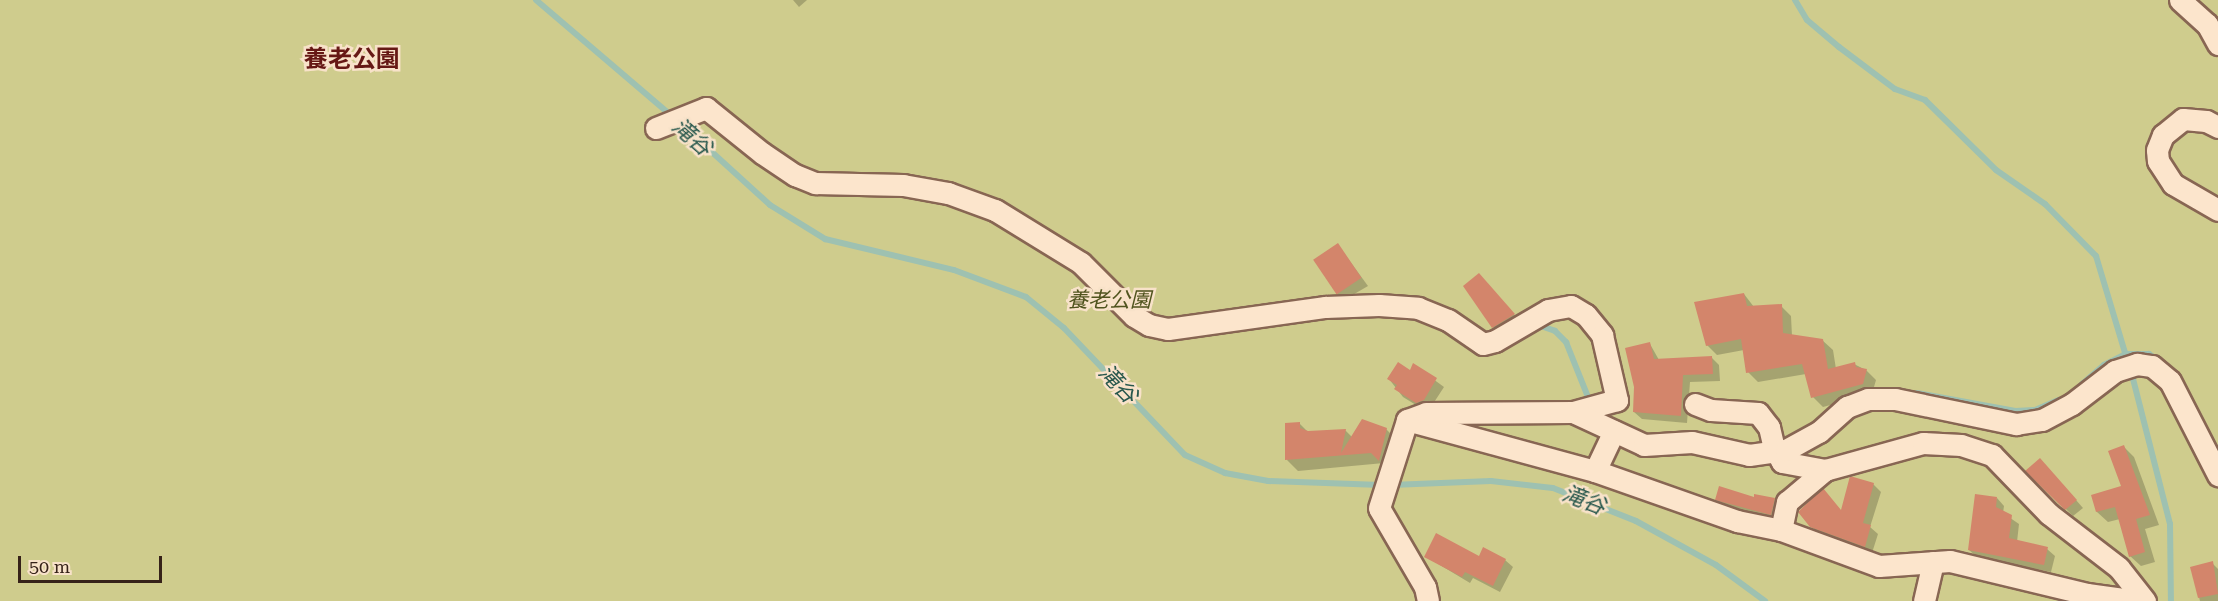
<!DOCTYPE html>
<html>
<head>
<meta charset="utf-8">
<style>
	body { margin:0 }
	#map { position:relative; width:2218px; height:601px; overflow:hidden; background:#f1d7b9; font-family:"Roboto Serif","Noto Sans JP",serif }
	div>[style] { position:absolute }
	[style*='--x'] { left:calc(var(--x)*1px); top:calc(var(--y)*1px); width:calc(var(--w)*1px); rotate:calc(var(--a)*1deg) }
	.green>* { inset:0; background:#cfcc8d; transform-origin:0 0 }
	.shadow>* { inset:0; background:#0003 }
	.stream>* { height:6px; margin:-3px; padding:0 3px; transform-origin:3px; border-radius:3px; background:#9ec1b1 }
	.building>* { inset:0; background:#d3856b; transform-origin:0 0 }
	.roads { filter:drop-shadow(2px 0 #886653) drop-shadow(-2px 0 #886653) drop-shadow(0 2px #886653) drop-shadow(0 -2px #886653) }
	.street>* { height:21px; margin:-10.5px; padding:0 10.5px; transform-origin:10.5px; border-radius:10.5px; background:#fce5cc }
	span { translate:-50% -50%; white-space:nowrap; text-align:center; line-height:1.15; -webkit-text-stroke:5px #f8e2c9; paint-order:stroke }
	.park-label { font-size:21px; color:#50541e; font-style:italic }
	.water-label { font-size:22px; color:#27574c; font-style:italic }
	.quarter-label { font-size:24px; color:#661815; font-weight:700 }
	.scale { position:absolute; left:18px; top:556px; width:144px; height:27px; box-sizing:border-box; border:3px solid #362219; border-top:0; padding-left:8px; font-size:18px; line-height:21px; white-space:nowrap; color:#362219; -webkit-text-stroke:4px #f8e2c9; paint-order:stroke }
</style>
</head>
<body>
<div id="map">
	<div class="green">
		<div style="left:0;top:0;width:2218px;height:601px"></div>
	</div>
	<div class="shadow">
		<div style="clip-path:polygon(793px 0,807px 0,799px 7px)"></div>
		<div style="clip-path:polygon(1338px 245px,1368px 286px,1344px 300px,1337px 293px)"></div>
		<div style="clip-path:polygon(1484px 281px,1519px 320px,1499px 332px,1493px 327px)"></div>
		<div style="clip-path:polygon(1744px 294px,1754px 307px,1781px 306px,1791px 316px,1792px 336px,1822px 340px,1833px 350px,1836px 369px,1854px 364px,1866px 370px,1876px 380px,1872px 394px,1823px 407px,1813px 397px,1806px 374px,1758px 382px,1748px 372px,1744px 350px,1717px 355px,1707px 345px)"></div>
		<div style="clip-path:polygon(1650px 344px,1659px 360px,1711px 357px,1719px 365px,1720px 381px,1690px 382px,1687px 423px,1642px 419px,1634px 412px)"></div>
		<div style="clip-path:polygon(1414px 365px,1444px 387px,1431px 407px,1424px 410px,1403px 397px,1389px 379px,1410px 372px)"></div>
		<div style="clip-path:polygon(1300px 424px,1308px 432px,1345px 430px,1352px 437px,1386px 429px,1398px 441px,1384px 463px,1298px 471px,1287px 460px)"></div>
		<div style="clip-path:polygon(2124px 447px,2134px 457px,2159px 525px,2145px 529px,2155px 562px,2141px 566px,2130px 556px,2120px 519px,2108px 522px,2097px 512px,2093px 496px,2123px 487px)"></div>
		<div style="clip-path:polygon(2047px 467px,2083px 508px,2073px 516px,2027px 471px)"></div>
		<div style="clip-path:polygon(1873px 484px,1881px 492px,1870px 527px,1878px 534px,1872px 553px,1819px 534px,1811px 526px,1823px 490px,1842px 512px)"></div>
		<div style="clip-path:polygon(1997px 498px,2004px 506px,2003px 513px,2019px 524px,2017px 542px,2047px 549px,2055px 556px,2051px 572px,1977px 557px,1969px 550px)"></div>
		<div style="clip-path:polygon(1716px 499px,1775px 499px,1782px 507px,1778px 521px,1724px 507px)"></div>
		<div style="clip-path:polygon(1425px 556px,1505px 560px,1513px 567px,1500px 592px,1473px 578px,1470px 583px)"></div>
		<div style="clip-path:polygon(2212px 563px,2218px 569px,2218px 601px,2200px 601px,2192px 568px)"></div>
	</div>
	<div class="stream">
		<div style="--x:536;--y:0;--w:179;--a:40.5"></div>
		<div style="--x:1795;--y:0;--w:23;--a:59"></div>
		<div style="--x:1807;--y:20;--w:42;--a:40.2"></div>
		<div style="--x:1839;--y:47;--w:70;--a:36.9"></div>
		<div style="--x:1895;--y:89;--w:32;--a:20"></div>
		<div style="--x:1925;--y:100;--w:100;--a:44.6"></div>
		<div style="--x:1996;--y:170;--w:60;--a:34.8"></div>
		<div style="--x:2045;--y:204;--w:73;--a:45.6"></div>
		<div style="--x:2096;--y:256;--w:104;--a:73.3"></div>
		<div style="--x:680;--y:123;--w:122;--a:42.3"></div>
		<div style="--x:770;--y:205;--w:65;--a:31.7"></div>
		<div style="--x:825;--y:239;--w:133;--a:13.5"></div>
		<div style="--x:954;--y:270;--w:77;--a:20.6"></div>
		<div style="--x:1026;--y:297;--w:49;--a:39.2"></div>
		<div style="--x:1064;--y:328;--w:175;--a:46.4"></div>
		<div style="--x:1185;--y:455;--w:44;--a:24.2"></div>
		<div style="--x:1225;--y:473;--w:44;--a:10.5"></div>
		<div style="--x:1268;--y:481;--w:113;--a:2"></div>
		<div style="--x:1538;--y:325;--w:18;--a:19"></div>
		<div style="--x:1555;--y:331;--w:16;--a:45"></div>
		<div style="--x:1566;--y:342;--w:65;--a:68.2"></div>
		<div style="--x:2131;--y:371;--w:158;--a:75.7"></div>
		<div style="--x:2170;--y:524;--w:77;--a:89.3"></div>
		<div style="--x:2082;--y:384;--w:29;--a:-41"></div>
		<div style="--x:2104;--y:365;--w:25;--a:-27"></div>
		<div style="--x:2126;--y:354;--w:23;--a:0"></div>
		<div style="--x:2149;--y:354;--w:9;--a:36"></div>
		<div style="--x:1917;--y:393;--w:100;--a:10.4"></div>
		<div style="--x:2015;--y:411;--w:20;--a:-3"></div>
		<div style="--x:2035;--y:410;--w:26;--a:-23"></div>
		<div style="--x:1391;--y:485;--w:100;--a:-2.3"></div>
		<div style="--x:1491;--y:481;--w:62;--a:6.4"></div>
		<div style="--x:1553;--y:488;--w:89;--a:21.7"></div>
		<div style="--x:1636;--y:521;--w:91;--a:28.8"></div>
		<div style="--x:1716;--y:565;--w:61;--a:36.3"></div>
	</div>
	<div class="building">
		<div style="left:1338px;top:243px;width:42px;height:30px;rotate:56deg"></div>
		<div style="clip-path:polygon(1479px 273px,1515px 314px,1492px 328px,1463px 286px)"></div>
		<div style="clip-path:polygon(1744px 293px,1747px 306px,1782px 304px,1783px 333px,1823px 339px,1828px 369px,1855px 362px,1856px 367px,1867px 369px,1863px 384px,1811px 398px,1802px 364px,1746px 373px,1741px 339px,1706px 346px,1694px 302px)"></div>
		<div style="clip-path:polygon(1650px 342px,1654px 359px,1712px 356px,1713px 374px,1683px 375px,1681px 416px,1633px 412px,1634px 387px,1625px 348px)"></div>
		<div style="clip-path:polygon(1398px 362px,1410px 370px,1413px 363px,1437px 378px,1424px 400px,1416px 403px,1394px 389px,1397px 385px,1387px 379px)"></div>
		<div style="clip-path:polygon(1362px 419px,1387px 428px,1379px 461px,1371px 453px,1285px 460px,1285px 423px,1300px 422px,1300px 428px,1308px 431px,1346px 429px,1341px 453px)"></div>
		<div style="clip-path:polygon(2124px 445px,2150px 515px,2136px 519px,2145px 552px,2129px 557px,2115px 507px,2096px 512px,2091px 495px,2121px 486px,2108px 451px)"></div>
		<div style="clip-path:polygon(2040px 458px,2077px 500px,2065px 510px,2025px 471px)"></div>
		<div style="clip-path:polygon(1850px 476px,1874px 483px,1863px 523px,1871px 525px,1865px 547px,1810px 527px,1798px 512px,1823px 488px,1841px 510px)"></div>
		<div style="clip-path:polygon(1719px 486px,1754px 497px,1754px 494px,1775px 498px,1771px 515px,1715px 500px)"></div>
		<div style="clip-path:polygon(1975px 494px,1997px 497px,1996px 507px,2012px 515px,2009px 538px,2048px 547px,2044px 565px,1968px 550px)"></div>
		<div style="clip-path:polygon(1436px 533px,1479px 556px,1483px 547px,1506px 559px,1493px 586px,1465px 572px,1462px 577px,1424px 557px)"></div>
		<div style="clip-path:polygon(2213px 561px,2218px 594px,2198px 598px,2190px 567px)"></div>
	</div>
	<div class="roads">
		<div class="street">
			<div style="--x:2180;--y:0;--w:36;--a:42"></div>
			<div style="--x:2207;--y:24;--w:23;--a:61"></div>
			<div style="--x:2218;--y:127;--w:13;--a:-153"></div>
			<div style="--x:2206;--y:121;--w:23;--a:-175"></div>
			<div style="--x:2183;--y:119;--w:26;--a:141"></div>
			<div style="--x:2163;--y:135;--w:16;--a:112"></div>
			<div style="--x:2157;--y:150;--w:11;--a:85"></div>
			<div style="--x:2158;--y:161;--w:27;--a:57"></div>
			<div style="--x:2173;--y:184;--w:52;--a:30"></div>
			<div style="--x:656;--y:128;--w:54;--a:-21.8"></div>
			<div style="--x:706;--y:108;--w:72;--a:38.8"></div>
			<div style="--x:762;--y:153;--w:40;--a:34"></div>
			<div style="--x:795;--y:175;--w:22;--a:22"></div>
			<div style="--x:815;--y:183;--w:88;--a:1.3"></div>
			<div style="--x:903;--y:185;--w:46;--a:10.1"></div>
			<div style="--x:948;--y:193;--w:50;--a:19.9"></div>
			<div style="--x:995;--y:210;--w:101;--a:31.6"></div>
			<div style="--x:1081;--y:263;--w:75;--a:45"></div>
			<div style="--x:1134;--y:316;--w:17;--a:31"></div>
			<div style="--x:1149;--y:325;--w:19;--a:12"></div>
			<div style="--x:1168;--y:329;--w:159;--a:-8"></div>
			<div style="--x:1325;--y:307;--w:54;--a:-2.1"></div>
			<div style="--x:1379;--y:305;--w:39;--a:4"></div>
			<div style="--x:1418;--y:308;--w:32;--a:22"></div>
			<div style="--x:1448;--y:320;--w:42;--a:34.4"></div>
			<div style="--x:1483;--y:344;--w:12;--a:-14"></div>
			<div style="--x:1495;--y:341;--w:61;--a:-30.3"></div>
			<div style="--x:1548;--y:310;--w:23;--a:-10"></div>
			<div style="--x:1571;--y:306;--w:17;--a:31"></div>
			<div style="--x:1586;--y:315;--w:26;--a:51"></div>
			<div style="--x:1602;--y:335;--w:67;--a:77"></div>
			<div style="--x:1617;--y:400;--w:46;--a:164.7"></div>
			<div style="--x:1695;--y:404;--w:17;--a:21"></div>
			<div style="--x:1711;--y:410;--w:47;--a:3.7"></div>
			<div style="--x:1758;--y:413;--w:18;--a:52"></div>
			<div style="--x:1769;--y:427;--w:22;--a:77"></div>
			<div style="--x:1774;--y:448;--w:16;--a:60"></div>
			<div style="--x:1782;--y:462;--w:44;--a:10.5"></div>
			<div style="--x:1825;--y:470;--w:102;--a:-15.4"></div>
			<div style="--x:1923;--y:443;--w:38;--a:3"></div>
			<div style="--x:1961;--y:445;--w:33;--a:18"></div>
			<div style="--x:1992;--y:455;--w:82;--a:46"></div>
			<div style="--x:2049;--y:514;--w:88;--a:37.6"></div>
			<div style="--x:2119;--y:568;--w:42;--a:51.8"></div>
			<div style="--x:1407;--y:420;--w:195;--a:15.2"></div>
			<div style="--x:1595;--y:471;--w:151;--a:19.4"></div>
			<div style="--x:1737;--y:521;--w:45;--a:11.6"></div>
			<div style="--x:1781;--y:530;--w:104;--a:20.2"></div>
			<div style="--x:1879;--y:566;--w:71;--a:-4"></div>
			<div style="--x:1950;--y:561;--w:141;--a:13.5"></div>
			<div style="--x:2087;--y:594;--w:51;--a:7.8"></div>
			<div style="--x:1595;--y:471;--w:44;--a:-64.6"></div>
			<div style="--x:1781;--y:530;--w:29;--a:-78"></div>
			<div style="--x:1787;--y:502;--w:50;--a:-40.1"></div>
			<div style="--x:1428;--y:601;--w:14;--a:-102"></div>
			<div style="--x:1425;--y:587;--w:91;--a:-120.2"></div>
			<div style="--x:1379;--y:508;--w:92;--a:-72.3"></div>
			<div style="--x:1407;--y:420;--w:20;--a:-20"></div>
			<div style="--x:1426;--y:413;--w:147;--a:-0.4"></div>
			<div style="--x:1573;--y:412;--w:78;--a:24.9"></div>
			<div style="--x:1644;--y:445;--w:48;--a:-3.6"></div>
			<div style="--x:1692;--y:442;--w:58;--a:12.8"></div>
			<div style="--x:1749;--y:455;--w:37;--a:-8"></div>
			<div style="--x:1786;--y:450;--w:38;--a:-29"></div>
			<div style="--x:1819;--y:432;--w:38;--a:-42"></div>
			<div style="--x:1847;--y:407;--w:22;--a:-21"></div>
			<div style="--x:1868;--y:399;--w:27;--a:0"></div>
			<div style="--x:1895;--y:399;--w:124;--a:11.7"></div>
			<div style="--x:2016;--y:424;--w:26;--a:-9"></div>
			<div style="--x:2042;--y:420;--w:34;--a:-28"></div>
			<div style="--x:2072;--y:404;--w:54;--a:-37.5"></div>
			<div style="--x:2115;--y:371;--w:23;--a:-18"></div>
			<div style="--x:2137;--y:364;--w:15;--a:8"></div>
			<div style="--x:2152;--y:366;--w:23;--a:40"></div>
			<div style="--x:2170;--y:381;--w:106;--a:62.9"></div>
			<div style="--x:1924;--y:601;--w:40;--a:-77"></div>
		</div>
	</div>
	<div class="park-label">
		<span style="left:1109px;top:300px">養老公園</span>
	</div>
	<div class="water-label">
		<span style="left:692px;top:137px;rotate:41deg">滝谷</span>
		<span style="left:1118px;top:384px;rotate:46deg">滝谷</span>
		<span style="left:1584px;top:500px;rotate:21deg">滝谷</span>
	</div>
	<div class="quarter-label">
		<span style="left:352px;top:60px">養老公園</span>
	</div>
	<div class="scale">50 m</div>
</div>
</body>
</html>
